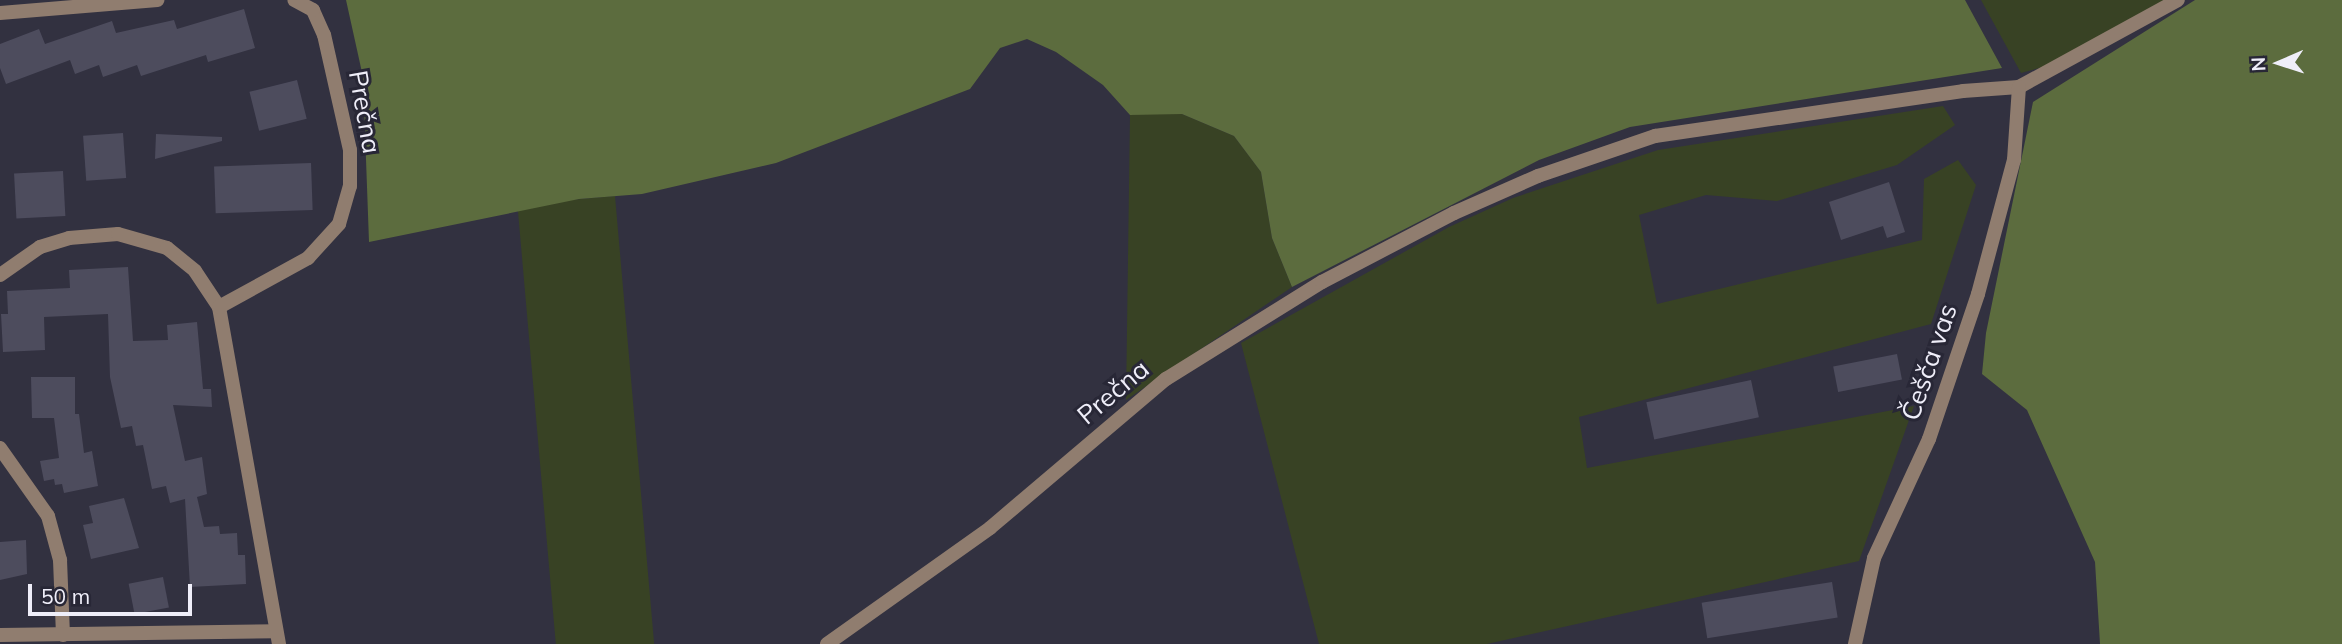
<!DOCTYPE html>
<html>
<head>
<meta charset="utf-8">
<style>
	body { margin:0 }
	#map { position:relative; width:2342px; height:644px; overflow:hidden; background:#323140; font-family:Mulish,sans-serif }
	div>[style] { position:absolute }
	[style*='--x'] { left:calc(var(--x)*1px); top:calc(var(--y)*1px); width:calc(var(--w)*1px); rotate:calc(var(--a)*1deg) }
	.green>* { inset:0; background:#384224; transform-origin:0 0 }
	.forest>* { inset:0; background:#5c6c3e }
	.building>* { inset:0; background:#4d4c5d; transform-origin:0 0 }
	.street>* { height:14px; margin:-7px; padding:0 7px; transform-origin:7px; border-radius:7px; background:#907d6f }
	span { translate:-50% -50%; white-space:nowrap; text-align:center; line-height:1.15; -webkit-text-stroke:6px #282736; paint-order:stroke }
	.street-label { font-size:26px; color:#efeef9 }
	.north { position:absolute; left:2244px; top:28px; width:70px; height:70px; -webkit-text-stroke:5px #282736; paint-order:stroke; rotate:267deg; font-size:19px; font-weight:700; line-height:28px; text-align:center; color:#efeef9 }
	.north::after { content:''; display:block; margin:auto; width:24px; height:32px; background:#efeef9; clip-path:polygon(50% 0,100% 100%,50% 72%,0 100%) }
	.scale { position:absolute; left:28px; top:584px; width:164px; height:32px; box-sizing:border-box; border:4px solid #efeef9; border-top:0; padding-left:9px; font-size:21px; line-height:24px; white-space:nowrap; color:#efeef9; -webkit-text-stroke:5px #282736; paint-order:stroke }
</style>
</head>
<body>
<div id="map">
	<div class="green">
		<div style="clip-path:polygon(1981px 0,2168px 0,2058px 63px,2021px 73px)"></div>
		<div style="clip-path:polygon(1943px 106px,1955px 125px,1897px 165px,1777px 201px,1706px 195px,1639px 215px,1657px 304px,1922px 240px,1924px 179px,1958px 160px,1976px 185px,1931px 324px,1579px 417px,1587px 468px,1914px 406px,1859px 561px,1487px 644px,1319px 644px,1241px 343px,1449px 227px,1513px 198px,1658px 150px)"></div>
		<div style="clip-path:polygon(1155px 112px,1182px 114px,1234px 136px,1261px 172px,1272px 238px,1292px 287px,1126px 400px,1130px 115px)"></div>
		<div style="left:615px;top:196px;width:450px;height:98px;rotate:85deg"></div>
	</div>
	<div class="forest">
		<div style="clip-path:polygon(346px 0,1965px 0,2002px 68px,1630px 127px,1539px 160px,1292px 287px,1272px 238px,1261px 172px,1234px 136px,1182px 114px,1130px 115px,1103px 85px,1056px 52px,1027px 39px,1000px 48px,970px 89px,776px 163px,642px 194px,579px 199px,369px 242px,363px 77px)"></div>
		<div style="clip-path:polygon(2195px 0,2342px 0,2342px 644px,2100px 644px,2095px 562px,2027px 410px,1982px 374px,1986px 333px,2033px 102px)"></div>
	</div>
	<div class="building">
		<div style="clip-path:polygon(244px 9px,255px 48px,208px 62px,206px 55px,141px 76px,137px 65px,103px 77px,99px 65px,75px 74px,70px 60px,6px 84px,0 68px,0 44px,39px 29px,45px 44px,112px 21px,116px 33px,174px 20px,177px 29px)"></div>
		<div style="left:297px;top:80px;width:40px;height:49px;rotate:76deg"></div>
		<div style="left:123px;top:133px;width:45px;height:40px;rotate:86deg"></div>
		<div style="clip-path:polygon(156px 134px,222px 137px,222px 141px,155px 159px)"></div>
		<div style="left:311px;top:163px;width:47px;height:97px;rotate:88deg"></div>
		<div style="left:63px;top:171px;width:45px;height:49px;rotate:87deg"></div>
		<div style="clip-path:polygon(1889px 182px,1905px 232px,1887px 238px,1883px 226px,1841px 240px,1829px 202px)"></div>
		<div style="clip-path:polygon(128px 267px,133px 341px,168px 340px,167px 325px,197px 322px,203px 389px,211px 389px,212px 407px,173px 405px,185px 461px,202px 457px,207px 494px,197px 497px,204px 527px,219px 526px,220px 534px,237px 533px,238px 555px,245px 555px,246px 584px,190px 587px,185px 499px,170px 503px,166px 486px,152px 489px,143px 445px,136px 446px,132px 426px,121px 428px,110px 377px,108px 314px,44px 317px,45px 350px,3px 352px,1px 314px,8px 314px,7px 291px,70px 288px,69px 270px)"></div>
		<div style="left:1897px;top:354px;width:26px;height:65px;rotate:79deg"></div>
		<div style="clip-path:polygon(31px 377px,75px 377px,75px 414px,79px 414px,84px 453px,92px 451px,98px 486px,64px 493px,62px 484px,55px 485px,54px 479px,44px 481px,40px 461px,59px 458px,54px 418px,32px 418px)"></div>
		<div style="left:1751px;top:380px;width:38px;height:107px;rotate:78deg"></div>
		<div style="clip-path:polygon(124px 498px,139px 548px,91px 559px,83px 525px,93px 523px,89px 506px)"></div>
		<div style="clip-path:polygon(26px 540px,27px 574px,0 580px,0 542px)"></div>
		<div style="left:163px;top:577px;width:31px;height:35px;rotate:79deg"></div>
		<div style="left:1832px;top:582px;width:36px;height:132px;rotate:81deg"></div>
	</div>
	<div class="street">
		<div style="--x:0;--y:13;--w:158;--a:-4.7"></div>
		<div style="--x:0;--y:275;--w:49;--a:-35"></div>
		<div style="--x:40;--y:247;--w:30;--a:-17"></div>
		<div style="--x:69;--y:238;--w:49;--a:-4.7"></div>
		<div style="--x:118;--y:234;--w:51;--a:15.9"></div>
		<div style="--x:167;--y:248;--w:36;--a:39"></div>
		<div style="--x:195;--y:271;--w:43;--a:56.3"></div>
		<div style="--x:0;--y:448;--w:83;--a:54.8"></div>
		<div style="--x:48;--y:516;--w:46;--a:74.7"></div>
		<div style="--x:60;--y:560;--w:75;--a:87.7"></div>
		<div style="--x:0;--y:635;--w:276;--a:-0.8"></div>
		<div style="--x:279;--y:644;--w:342;--a:-100.1"></div>
		<div style="--x:219;--y:307;--w:102;--a:-28.8"></div>
		<div style="--x:308;--y:258;--w:46;--a:-47.6"></div>
		<div style="--x:339;--y:224;--w:40;--a:-74"></div>
		<div style="--x:350;--y:186;--w:36;--a:-90"></div>
		<div style="--x:350;--y:150;--w:118;--a:-102.7"></div>
		<div style="--x:324;--y:35;--w:27;--a:-114"></div>
		<div style="--x:313;--y:10;--w:21;--a:-152"></div>
		<div style="--x:827;--y:644;--w:200;--a:-35.4"></div>
		<div style="--x:990;--y:528;--w:231;--a:-40.3"></div>
		<div style="--x:1166;--y:379;--w:184;--a:-31.9"></div>
		<div style="--x:1322;--y:282;--w:149;--a:-27.6"></div>
		<div style="--x:1454;--y:213;--w:92;--a:-23.8"></div>
		<div style="--x:1538;--y:176;--w:124;--a:-18.9"></div>
		<div style="--x:1655;--y:136;--w:311;--a:-8.3"></div>
		<div style="--x:1963;--y:91;--w:56;--a:-4.1"></div>
		<div style="--x:2019;--y:87;--w:181;--a:-28.7"></div>
		<div style="--x:1855;--y:644;--w:88;--a:-77.5"></div>
		<div style="--x:1874;--y:558;--w:131;--a:-65.2"></div>
		<div style="--x:1929;--y:439;--w:153;--a:-71.3"></div>
		<div style="--x:1978;--y:294;--w:139;--a:-75"></div>
		<div style="--x:2014;--y:160;--w:73;--a:-86.1"></div>
	</div>
	<div class="street-label">
		<span style="left:365px;top:112px;rotate:80deg">Prečna</span>
		<span style="left:1929px;top:362px;rotate:-71deg">Češča vas</span>
		<span style="left:1113px;top:392px;rotate:-40deg">Prečna</span>
	</div>
	<div class="north">N</div>
	<div class="scale">50 m</div>
</div>
</body>
</html>
